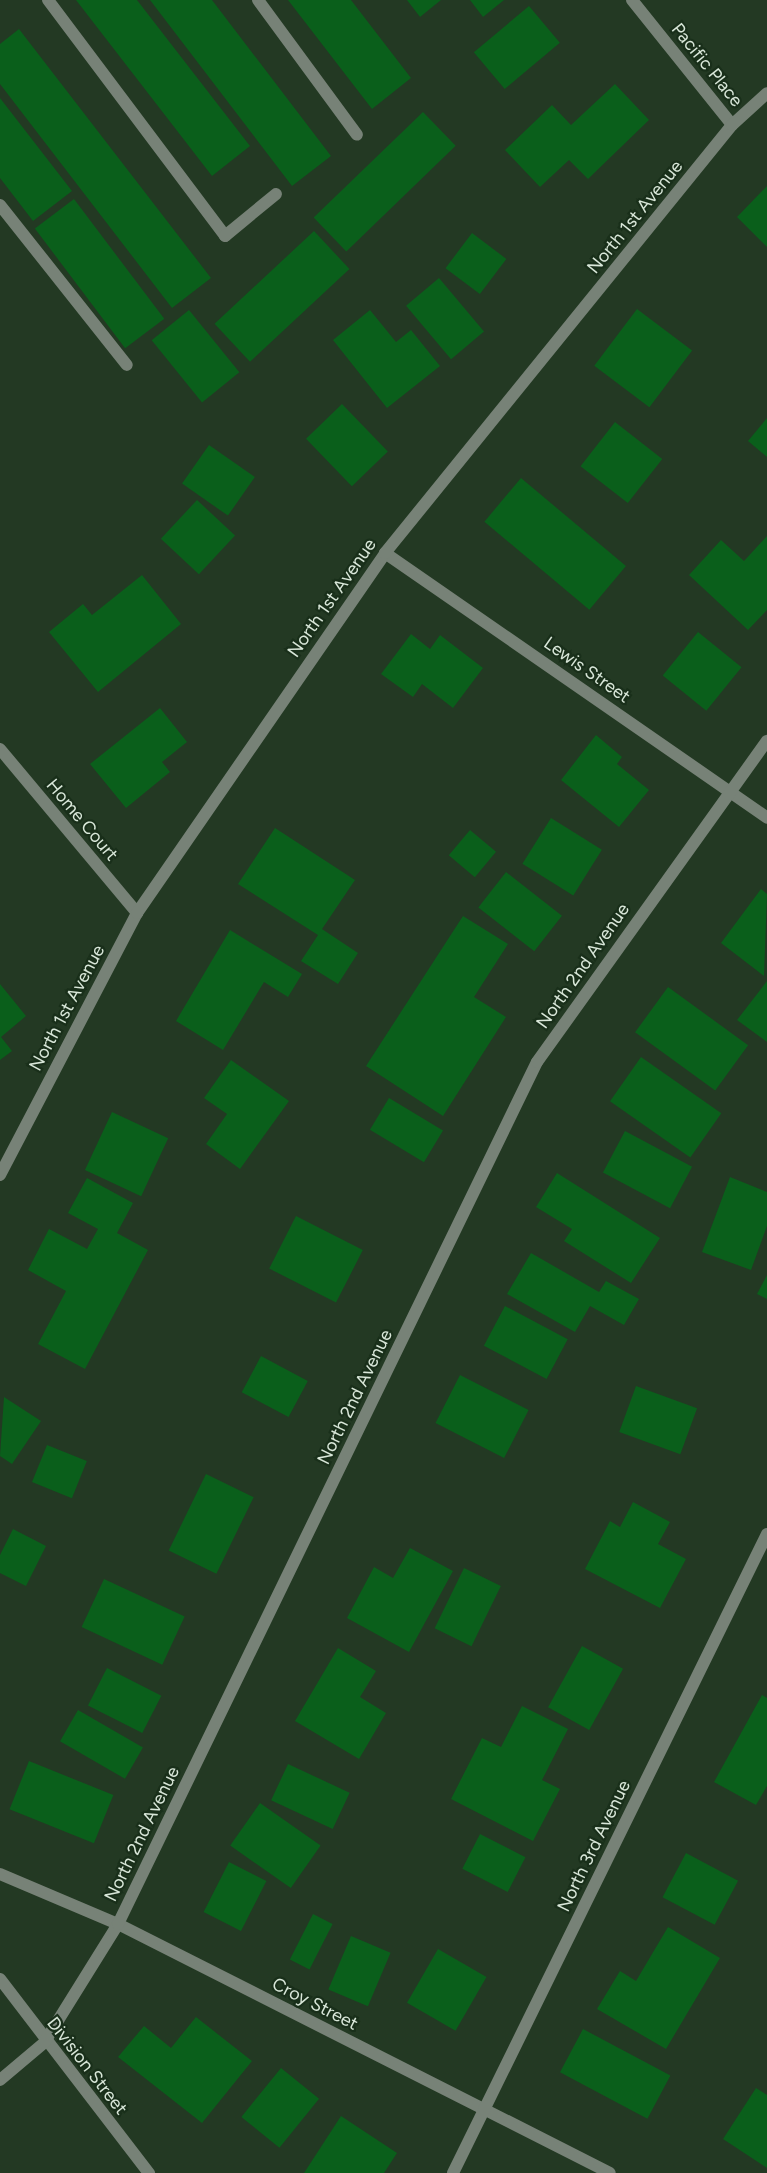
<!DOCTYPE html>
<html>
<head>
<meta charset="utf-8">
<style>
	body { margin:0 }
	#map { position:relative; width:767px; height:2173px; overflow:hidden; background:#233923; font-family:Figtree,sans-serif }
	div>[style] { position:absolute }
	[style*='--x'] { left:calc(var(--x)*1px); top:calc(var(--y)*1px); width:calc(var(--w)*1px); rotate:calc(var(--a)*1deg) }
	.building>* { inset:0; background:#0a5f1b; transform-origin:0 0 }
	.lane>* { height:12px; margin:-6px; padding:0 6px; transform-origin:6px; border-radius:6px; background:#778277 }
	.street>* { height:12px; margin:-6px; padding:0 6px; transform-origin:6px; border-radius:6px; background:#778277 }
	span { translate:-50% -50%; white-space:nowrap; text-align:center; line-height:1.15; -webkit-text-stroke:4.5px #192f1a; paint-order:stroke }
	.street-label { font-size:18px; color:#d9e7d9 }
</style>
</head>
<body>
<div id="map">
	<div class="building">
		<div style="clip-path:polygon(76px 0,137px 0,250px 146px,212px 176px)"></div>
		<div style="clip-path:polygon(150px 0,212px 0,331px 156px,292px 186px)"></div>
		<div style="clip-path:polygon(288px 0,351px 0,411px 78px,372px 109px)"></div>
		<div style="clip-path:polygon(407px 0,441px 0,420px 17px)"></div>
		<div style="clip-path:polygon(470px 0,504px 0,483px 17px)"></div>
		<div style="left:529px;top:6px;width:48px;height:72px;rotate:50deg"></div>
		<div style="clip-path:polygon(19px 29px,211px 278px,172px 308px,0 84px,0 44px)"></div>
		<div style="clip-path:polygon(615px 84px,649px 120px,588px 179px,569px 160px,540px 187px,505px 150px,552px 105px,571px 125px)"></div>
		<div style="clip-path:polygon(0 98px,72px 191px,33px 221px,0 178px)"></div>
		<div style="left:423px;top:112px;width:47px;height:152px;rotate:46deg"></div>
		<div style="clip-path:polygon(767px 186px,767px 247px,737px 217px)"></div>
		<div style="left:74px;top:199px;width:150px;height:49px;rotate:53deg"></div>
		<div style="left:314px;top:231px;width:52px;height:136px;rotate:47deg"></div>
		<div style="left:472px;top:233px;width:43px;height:44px;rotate:37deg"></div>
		<div style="left:439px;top:278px;width:70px;height:43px;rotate:50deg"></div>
		<div style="left:637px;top:309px;width:69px;height:71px;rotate:37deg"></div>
		<div style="left:189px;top:310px;width:80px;height:48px;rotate:51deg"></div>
		<div style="clip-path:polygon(370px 310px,396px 342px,411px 330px,440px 366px,387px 408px,333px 340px)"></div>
		<div style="left:342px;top:404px;width:66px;height:50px;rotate:46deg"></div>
		<div style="clip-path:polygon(767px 418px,767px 457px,748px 441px)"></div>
		<div style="left:615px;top:422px;width:60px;height:56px;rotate:38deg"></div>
		<div style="left:209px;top:445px;width:56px;height:47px;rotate:35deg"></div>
		<div style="left:521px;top:478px;width:137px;height:57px;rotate:40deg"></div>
		<div style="left:197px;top:500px;width:52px;height:53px;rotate:43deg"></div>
		<div style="clip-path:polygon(767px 536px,767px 610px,748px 630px,689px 575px,721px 540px,744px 561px)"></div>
		<div style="clip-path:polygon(142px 575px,181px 624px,98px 692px,49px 632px,83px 604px,92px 615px)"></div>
		<div style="left:698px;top:632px;width:56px;height:56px;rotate:39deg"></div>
		<div style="clip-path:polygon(411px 634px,430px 649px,440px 635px,483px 668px,453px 708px,422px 684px,413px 697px,381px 674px)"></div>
		<div style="clip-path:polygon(160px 708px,187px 742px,162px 762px,170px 772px,126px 808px,90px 764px)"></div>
		<div style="clip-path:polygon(596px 735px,622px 757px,617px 764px,649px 790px,619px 827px,561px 780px)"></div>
		<div style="left:551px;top:818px;width:60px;height:54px;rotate:32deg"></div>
		<div style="clip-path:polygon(275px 828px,355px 880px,322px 929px,358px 953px,338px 984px,301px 961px,318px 935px,238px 884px)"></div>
		<div style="left:470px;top:830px;width:34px;height:33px;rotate:40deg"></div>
		<div style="left:506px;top:872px;width:71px;height:45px;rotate:38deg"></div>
		<div style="clip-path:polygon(761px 889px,767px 894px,764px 976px,721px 943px)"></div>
		<div style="clip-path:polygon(463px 916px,508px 944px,474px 997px,506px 1017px,443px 1116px,366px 1066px)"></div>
		<div style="clip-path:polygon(230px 930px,302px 974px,288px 997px,264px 982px,223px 1050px,176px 1021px)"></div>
		<div style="clip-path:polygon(767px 981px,767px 1042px,737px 1020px)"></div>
		<div style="clip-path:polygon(0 984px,26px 1016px,1px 1037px,12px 1051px,0 1060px)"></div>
		<div style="left:668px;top:987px;width:99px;height:56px;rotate:36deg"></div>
		<div style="left:641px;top:1057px;width:98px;height:54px;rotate:35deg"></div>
		<div style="clip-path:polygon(231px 1060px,289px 1101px,240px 1169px,206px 1144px,227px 1114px,204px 1098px)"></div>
		<div style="left:389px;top:1098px;width:63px;height:37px;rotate:31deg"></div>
		<div style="left:112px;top:1112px;width:62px;height:64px;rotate:25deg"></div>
		<div style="left:625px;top:1131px;width:76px;height:47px;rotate:28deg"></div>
		<div style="clip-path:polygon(557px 1173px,660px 1238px,631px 1283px,564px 1241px,572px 1229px,536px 1207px)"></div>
		<div style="clip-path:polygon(730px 1177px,767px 1192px,767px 1226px,751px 1270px,702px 1252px)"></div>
		<div style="clip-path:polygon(87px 1178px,133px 1203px,117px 1233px,148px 1250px,85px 1369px,38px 1344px,66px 1291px,28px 1270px,49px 1229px,87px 1249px,98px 1229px,68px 1213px)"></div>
		<div style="left:296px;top:1216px;width:75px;height:59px;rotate:27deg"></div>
		<div style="clip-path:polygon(531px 1253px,599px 1292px,606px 1281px,639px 1299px,624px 1325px,590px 1306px,575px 1332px,507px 1294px)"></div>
		<div style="clip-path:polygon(767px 1275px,767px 1299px,757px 1294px)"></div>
		<div style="left:505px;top:1306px;width:71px;height:45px;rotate:28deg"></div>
		<div style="left:261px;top:1356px;width:53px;height:41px;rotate:28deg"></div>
		<div style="left:460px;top:1375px;width:77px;height:54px;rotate:27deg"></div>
		<div style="left:636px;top:1386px;width:65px;height:49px;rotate:20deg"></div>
		<div style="clip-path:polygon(4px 1397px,41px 1421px,12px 1464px,0 1456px)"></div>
		<div style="left:47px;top:1445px;width:43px;height:40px;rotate:22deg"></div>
		<div style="left:206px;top:1474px;width:53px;height:85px;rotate:26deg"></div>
		<div style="clip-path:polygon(633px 1502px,670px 1522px,658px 1544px,686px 1559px,660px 1608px,585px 1569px,610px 1521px,620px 1527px)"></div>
		<div style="clip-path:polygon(13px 1529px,46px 1546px,26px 1586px,0 1573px,0 1555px)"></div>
		<div style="clip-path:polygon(410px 1548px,453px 1571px,409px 1652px,347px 1618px,374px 1567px,393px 1578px)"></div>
		<div style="left:464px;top:1568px;width:41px;height:67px;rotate:26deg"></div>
		<div style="left:104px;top:1579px;width:89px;height:53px;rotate:25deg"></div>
		<div style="left:582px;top:1646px;width:47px;height:70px;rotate:29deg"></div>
		<div style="clip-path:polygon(338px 1648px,376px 1671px,360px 1697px,386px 1713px,359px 1759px,295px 1721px)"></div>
		<div style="left:107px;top:1668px;width:61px;height:42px;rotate:27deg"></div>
		<div style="clip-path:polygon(762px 1695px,767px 1698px,767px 1786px,756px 1805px,714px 1782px)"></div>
		<div style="clip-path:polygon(522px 1706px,568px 1729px,542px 1780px,560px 1789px,533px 1841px,451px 1799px,482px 1738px,501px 1747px)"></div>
		<div style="left:78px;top:1710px;width:75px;height:36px;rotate:30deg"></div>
		<div style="left:29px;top:1761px;width:91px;height:52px;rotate:22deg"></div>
		<div style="left:288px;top:1764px;width:68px;height:40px;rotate:25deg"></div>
		<div style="left:260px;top:1803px;width:74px;height:52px;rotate:35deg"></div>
		<div style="left:480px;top:1834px;width:51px;height:39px;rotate:27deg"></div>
		<div style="left:686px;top:1853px;width:59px;height:50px;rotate:28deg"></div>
		<div style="left:229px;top:1862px;width:42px;height:56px;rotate:27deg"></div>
		<div style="left:313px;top:1914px;width:22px;height:51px;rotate:27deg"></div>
		<div style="clip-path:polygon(668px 1927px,720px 1958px,666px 2049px,597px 2009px,620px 1971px,636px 1981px)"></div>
		<div style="left:351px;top:1936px;width:43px;height:58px;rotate:23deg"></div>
		<div style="left:438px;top:1949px;width:56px;height:62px;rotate:30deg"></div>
		<div style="clip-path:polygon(196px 2017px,252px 2061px,202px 2123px,118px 2057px,144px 2026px,171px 2048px)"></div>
		<div style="left:583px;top:2029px;width:99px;height:49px;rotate:28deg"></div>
		<div style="left:281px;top:2068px;width:49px;height:63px;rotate:39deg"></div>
		<div style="clip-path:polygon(756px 2088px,767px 2095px,767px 2168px,723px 2139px)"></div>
		<div style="clip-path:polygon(341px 2116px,397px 2153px,384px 2173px,304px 2173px)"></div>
	</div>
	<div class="lane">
		<div style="--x:48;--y:0;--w:295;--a:53.1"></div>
		<div style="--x:225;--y:236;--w:66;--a:-39.5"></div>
		<div style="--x:258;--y:0;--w:167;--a:53.7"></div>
		<div style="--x:0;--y:205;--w:204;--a:51.6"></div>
	</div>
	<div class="street">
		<div style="--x:632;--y:0;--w:160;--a:51.3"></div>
		<div style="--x:385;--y:553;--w:465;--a:34.7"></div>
		<div style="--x:0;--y:749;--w:214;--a:50.1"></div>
		<div style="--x:0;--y:1175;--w:296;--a:-62.4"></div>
		<div style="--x:137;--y:913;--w:437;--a:-55.4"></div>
		<div style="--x:385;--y:553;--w:551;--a:-50.97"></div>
		<div style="--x:732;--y:125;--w:47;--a:-42.4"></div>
		<div style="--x:0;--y:1874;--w:128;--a:23"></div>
		<div style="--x:118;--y:1924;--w:551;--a:26.84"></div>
		<div style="--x:0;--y:1979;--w:245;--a:52.5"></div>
		<div style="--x:0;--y:2080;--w:57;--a:-40.1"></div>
		<div style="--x:44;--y:2043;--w:140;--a:-58.1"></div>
		<div style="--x:118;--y:1924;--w:958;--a:-64.08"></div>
		<div style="--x:537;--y:1062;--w:395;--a:-54.4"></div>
		<div style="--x:453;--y:2173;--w:712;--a:-63.83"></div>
	</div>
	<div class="street-label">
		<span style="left:707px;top:65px;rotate:51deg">Pacific Place</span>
		<span style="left:635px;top:217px;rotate:-51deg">North 1st Avenue</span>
		<span style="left:332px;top:598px;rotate:-55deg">North 1st Avenue</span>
		<span style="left:587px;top:670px;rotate:35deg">Lewis Street</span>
		<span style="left:82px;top:820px;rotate:50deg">Home Court</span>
		<span style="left:583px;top:966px;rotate:-55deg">North 2nd Avenue</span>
		<span style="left:67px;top:1008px;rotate:-62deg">North 1st Avenue</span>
		<span style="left:355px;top:1397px;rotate:-64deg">North 2nd Avenue</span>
		<span style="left:142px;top:1834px;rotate:-64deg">North 2nd Avenue</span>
		<span style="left:594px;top:1846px;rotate:-64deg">North 3rd Avenue</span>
		<span style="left:315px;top:2004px;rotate:27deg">Croy Street</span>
		<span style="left:87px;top:2066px;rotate:52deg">Division Street</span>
	</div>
</div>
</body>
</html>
